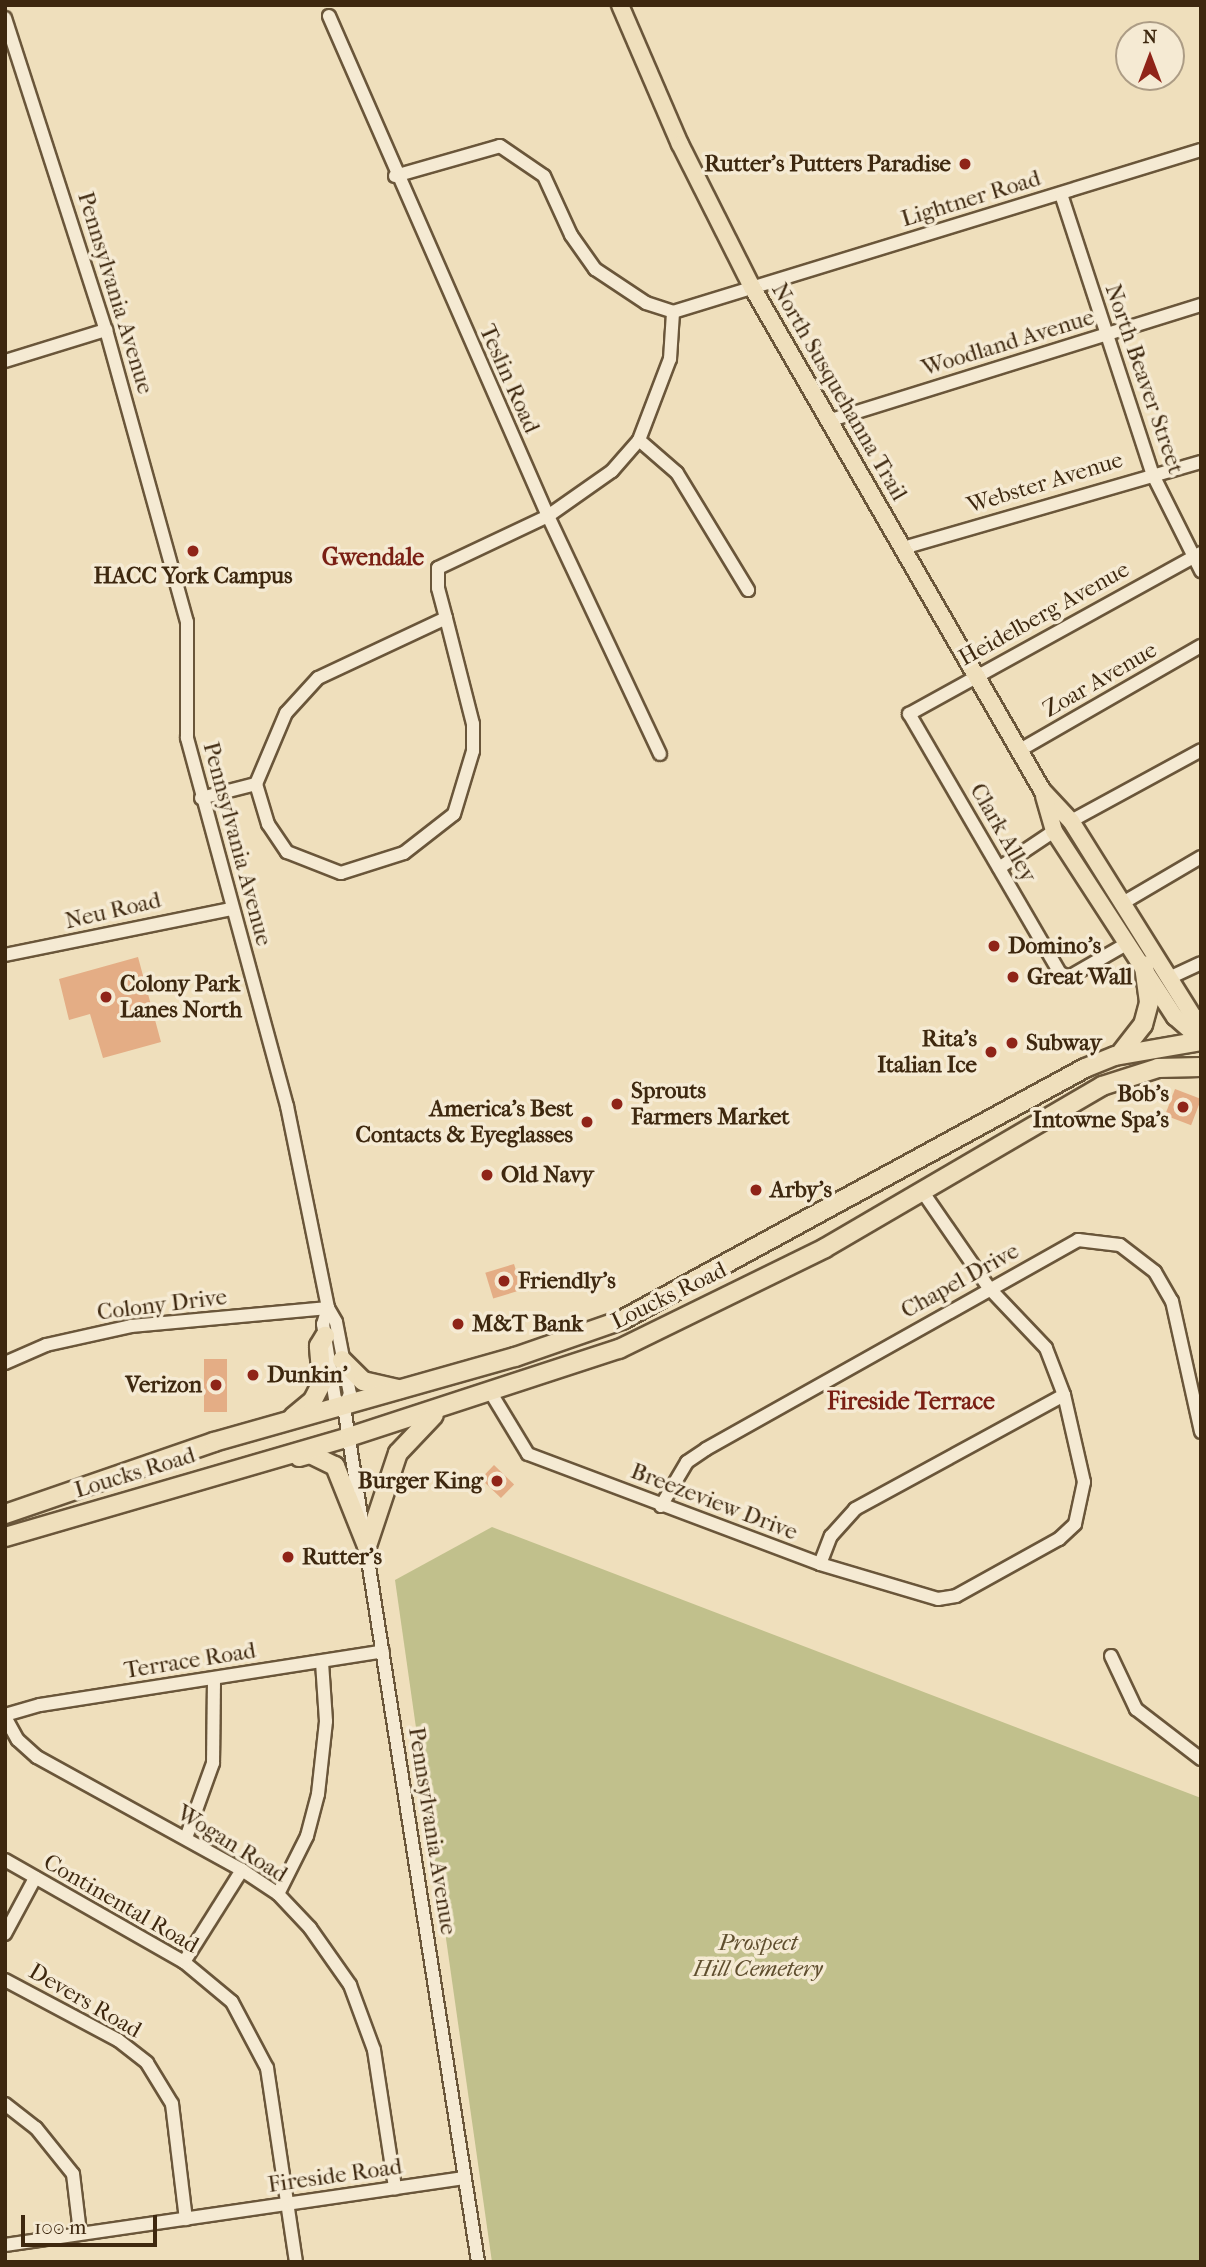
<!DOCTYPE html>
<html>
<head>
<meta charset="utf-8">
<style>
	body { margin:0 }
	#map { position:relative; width:1206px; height:2267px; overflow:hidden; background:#efdfbc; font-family:"IM FELL French Canon",serif }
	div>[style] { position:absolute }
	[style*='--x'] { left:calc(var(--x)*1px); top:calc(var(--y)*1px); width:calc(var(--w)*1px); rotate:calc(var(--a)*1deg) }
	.green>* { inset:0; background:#c1c08c }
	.building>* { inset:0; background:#e4ad85; transform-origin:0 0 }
	.roads { filter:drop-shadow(2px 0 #6a563a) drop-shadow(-2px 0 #6a563a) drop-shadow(0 2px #6a563a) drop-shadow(0 -2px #6a563a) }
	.minor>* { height:12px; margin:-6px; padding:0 6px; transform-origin:6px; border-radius:6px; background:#f5ead3 }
	.major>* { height:16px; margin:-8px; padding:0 8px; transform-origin:8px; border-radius:8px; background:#efdfbc }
	.highway>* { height:18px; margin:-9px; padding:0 9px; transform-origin:9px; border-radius:9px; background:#efdfbc }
	.dots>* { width:19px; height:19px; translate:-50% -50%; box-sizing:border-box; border:4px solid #f5ead3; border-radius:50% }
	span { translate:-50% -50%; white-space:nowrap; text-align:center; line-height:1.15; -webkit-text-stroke:7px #f5ead3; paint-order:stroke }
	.poi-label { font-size:23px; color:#3e280f; font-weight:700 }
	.right { translate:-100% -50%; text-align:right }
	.left { translate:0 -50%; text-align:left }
	.street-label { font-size:23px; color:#3e280f }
	.park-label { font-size:23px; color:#5f4e2e; font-style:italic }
	.neighbourhood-label { font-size:24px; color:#7a1f14; font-weight:700 }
	.frame { position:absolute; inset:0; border:7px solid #3e280f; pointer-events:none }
	.north { position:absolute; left:1115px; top:21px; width:70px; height:70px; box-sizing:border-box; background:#f5ead3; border:2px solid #ac9c85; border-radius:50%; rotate:0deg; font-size:19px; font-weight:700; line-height:28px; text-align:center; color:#3e280f }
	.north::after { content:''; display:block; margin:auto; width:24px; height:32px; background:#8f2418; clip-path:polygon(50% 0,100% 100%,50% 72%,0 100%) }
	.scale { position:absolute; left:21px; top:2215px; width:136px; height:32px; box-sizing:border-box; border:4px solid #3e280f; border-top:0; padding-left:9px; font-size:21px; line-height:24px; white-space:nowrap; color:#3e280f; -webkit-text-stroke:5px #f5ead3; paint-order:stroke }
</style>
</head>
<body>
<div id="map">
	<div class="green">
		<div style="clip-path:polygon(492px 1527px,1201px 1798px,1201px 2262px,492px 2262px,395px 1580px)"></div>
	</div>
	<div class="building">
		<div style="clip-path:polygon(138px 957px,161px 1042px,103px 1058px,90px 1014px,69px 1020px,59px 979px)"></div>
		<div style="left:1175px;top:1089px;width:28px;height:28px;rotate:21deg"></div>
		<div style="left:514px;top:1264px;width:27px;height:30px;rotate:73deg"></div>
		<div style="left:204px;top:1359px;width:23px;height:53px"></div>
		<div style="left:494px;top:1465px;width:28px;height:19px;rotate:44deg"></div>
	</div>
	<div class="roads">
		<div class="minor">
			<div style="--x:329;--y:16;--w:546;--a:66.35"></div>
			<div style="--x:548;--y:516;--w:263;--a:64.8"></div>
			<div style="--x:5;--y:18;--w:328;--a:72.1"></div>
			<div style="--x:106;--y:330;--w:303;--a:74.5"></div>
			<div style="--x:187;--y:622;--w:116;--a:90"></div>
			<div style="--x:187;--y:738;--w:381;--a:74.8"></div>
			<div style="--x:287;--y:1106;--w:206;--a:78.5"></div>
			<div style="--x:328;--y:1308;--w:16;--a:60"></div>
			<div style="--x:336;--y:1322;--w:73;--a:79"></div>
			<div style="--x:350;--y:1394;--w:14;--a:115"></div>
			<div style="--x:344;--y:1407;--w:865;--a:81.09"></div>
			<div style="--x:395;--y:176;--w:109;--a:-15.9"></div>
			<div style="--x:500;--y:146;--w:53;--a:34.3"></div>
			<div style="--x:544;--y:176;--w:65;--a:65.4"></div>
			<div style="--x:571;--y:235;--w:42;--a:54.8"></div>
			<div style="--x:595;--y:269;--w:61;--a:33.7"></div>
			<div style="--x:646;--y:303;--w:28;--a:18"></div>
			<div style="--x:673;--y:312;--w:552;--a:-17.06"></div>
			<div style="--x:1061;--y:194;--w:293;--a:71.9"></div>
			<div style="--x:1152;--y:473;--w:110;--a:63.4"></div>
			<div style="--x:5;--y:361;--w:106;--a:-17.1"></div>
			<div style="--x:828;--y:421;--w:391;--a:-17.3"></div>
			<div style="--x:639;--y:440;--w:50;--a:41"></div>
			<div style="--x:677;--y:473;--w:137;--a:58.7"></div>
			<div style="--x:903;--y:548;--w:310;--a:-16.1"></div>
			<div style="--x:446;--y:618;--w:141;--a:154.9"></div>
			<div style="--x:318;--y:678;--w:47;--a:132.4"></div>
			<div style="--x:286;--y:713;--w:77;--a:112.9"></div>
			<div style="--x:256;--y:784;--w:42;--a:73.3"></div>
			<div style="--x:268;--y:824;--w:34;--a:56"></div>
			<div style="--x:287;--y:852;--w:58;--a:21.3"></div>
			<div style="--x:341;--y:873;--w:66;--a:-17.6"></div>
			<div style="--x:404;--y:853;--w:63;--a:-38"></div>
			<div style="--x:454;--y:814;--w:66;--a:-73.2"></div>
			<div style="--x:473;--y:751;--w:27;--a:-90"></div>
			<div style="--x:473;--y:724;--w:109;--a:-104.3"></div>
			<div style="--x:446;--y:618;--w:31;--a:-105"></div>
			<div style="--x:438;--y:588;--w:20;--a:-90"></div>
			<div style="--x:438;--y:568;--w:122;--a:-25.3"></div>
			<div style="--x:548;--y:516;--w:78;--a:-35.1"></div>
			<div style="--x:612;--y:471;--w:41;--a:-48.9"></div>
			<div style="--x:639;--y:440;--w:87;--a:-69.1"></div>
			<div style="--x:670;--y:359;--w:47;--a:-86.3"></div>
			<div style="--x:1020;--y:750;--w:209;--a:-29.9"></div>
			<div style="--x:201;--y:798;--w:57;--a:-14.3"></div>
			<div style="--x:1071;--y:821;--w:148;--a:-28.6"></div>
			<div style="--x:999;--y:868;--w:66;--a:-33.9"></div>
			<div style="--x:1121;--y:904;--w:93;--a:-30.4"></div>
			<div style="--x:1128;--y:943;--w:68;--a:150"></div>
			<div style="--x:1069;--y:977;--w:10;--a:-156"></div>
			<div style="--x:1060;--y:973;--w:300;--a:-120.2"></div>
			<div style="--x:909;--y:714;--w:333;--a:-28.9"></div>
			<div style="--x:5;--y:955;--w:231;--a:-11.5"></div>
			<div style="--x:1169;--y:978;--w:35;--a:-25"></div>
			<div style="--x:328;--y:1308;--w:17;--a:107"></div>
			<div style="--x:323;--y:1324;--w:76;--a:80.9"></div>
			<div style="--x:335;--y:1399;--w:12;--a:42"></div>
			<div style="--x:5;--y:1363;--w:45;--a:-23.7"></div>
			<div style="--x:46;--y:1345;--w:87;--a:-12.6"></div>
			<div style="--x:131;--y:1326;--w:198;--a:-5.2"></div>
			<div style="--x:491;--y:1393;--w:71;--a:58.8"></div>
			<div style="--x:528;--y:1454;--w:312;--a:20.6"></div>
			<div style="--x:820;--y:1564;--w:123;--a:16.5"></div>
			<div style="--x:938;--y:1599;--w:18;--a:-9"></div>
			<div style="--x:956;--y:1596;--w:118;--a:-29"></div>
			<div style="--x:1059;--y:1539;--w:22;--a:-43"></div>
			<div style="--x:1075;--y:1524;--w:43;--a:-77.9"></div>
			<div style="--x:1084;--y:1482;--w:89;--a:-102.9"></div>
			<div style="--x:1064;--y:1395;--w:50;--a:-111"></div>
			<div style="--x:1046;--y:1348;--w:83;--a:-133.5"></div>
			<div style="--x:989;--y:1288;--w:118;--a:-124.6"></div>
			<div style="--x:661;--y:1506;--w:51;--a:-59.4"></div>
			<div style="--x:687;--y:1462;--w:23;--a:-34"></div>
			<div style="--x:706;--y:1449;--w:427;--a:-29.3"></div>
			<div style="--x:1078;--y:1240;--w:42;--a:6.8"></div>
			<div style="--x:1120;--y:1245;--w:44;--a:37.6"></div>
			<div style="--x:1155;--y:1272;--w:34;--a:60"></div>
			<div style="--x:1172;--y:1301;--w:134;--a:77.5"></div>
			<div style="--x:820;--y:1564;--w:30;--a:-69"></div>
			<div style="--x:831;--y:1536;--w:36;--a:-48"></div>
			<div style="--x:855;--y:1509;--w:238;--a:-28.6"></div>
			<div style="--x:1111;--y:1656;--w:59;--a:64.7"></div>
			<div style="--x:1136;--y:1709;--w:82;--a:37.6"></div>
			<div style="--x:5;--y:1715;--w:36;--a:-16"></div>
			<div style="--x:40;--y:1705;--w:347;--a:-8.9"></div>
			<div style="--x:5;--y:1717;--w:26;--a:61"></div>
			<div style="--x:18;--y:1740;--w:25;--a:42"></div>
			<div style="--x:37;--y:1757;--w:234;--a:28.9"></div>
			<div style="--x:242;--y:1870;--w:43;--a:33.7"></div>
			<div style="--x:278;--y:1894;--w:47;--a:46.7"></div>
			<div style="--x:310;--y:1928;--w:70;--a:54.9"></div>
			<div style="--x:350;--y:1985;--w:69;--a:69.7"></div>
			<div style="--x:374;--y:2050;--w:140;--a:81.3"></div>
			<div style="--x:186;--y:1838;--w:80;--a:-70.2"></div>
			<div style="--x:213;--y:1763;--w:84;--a:-89.3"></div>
			<div style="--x:5;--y:1860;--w:206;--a:29.7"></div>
			<div style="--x:184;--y:1962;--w:62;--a:39.8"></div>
			<div style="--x:232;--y:2002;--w:75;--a:62.1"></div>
			<div style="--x:267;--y:2068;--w:196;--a:81.5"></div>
			<div style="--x:278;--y:1894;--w:65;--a:-63.4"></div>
			<div style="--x:307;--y:1836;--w:43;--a:-75.3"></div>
			<div style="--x:318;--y:1794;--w:73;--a:-83.7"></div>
			<div style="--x:326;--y:1721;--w:59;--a:-93.9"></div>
			<div style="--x:5;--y:1934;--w:64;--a:-61.8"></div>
			<div style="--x:184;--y:1962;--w:109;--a:-57.8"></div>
			<div style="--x:5;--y:1980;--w:128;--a:28"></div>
			<div style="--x:118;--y:2040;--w:37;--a:38"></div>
			<div style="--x:147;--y:2063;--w:48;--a:58.6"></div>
			<div style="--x:172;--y:2104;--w:116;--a:83.1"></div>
			<div style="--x:5;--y:2104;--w:39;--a:38"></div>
			<div style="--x:36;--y:2128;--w:59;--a:51.2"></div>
			<div style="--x:73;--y:2174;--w:59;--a:83.2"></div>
			<div style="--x:5;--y:2245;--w:464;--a:-8.3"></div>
		</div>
		<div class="major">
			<div style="--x:620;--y:5;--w:151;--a:66.7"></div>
			<div style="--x:680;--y:144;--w:160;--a:63.3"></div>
			<div style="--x:752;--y:287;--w:581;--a:60.03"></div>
			<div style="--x:1042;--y:790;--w:42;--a:46.9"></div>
			<div style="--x:1071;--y:821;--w:230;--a:58"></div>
			<div style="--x:1193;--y:1016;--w:23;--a:70"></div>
			<div style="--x:1044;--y:796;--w:36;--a:74"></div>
			<div style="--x:1054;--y:831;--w:222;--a:57"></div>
			<div style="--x:1175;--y:1017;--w:33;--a:41"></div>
		</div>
		<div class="highway">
			<div style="--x:1120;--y:1054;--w:37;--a:-52"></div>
			<div style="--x:1143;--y:1025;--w:24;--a:-75"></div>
			<div style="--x:1149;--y:1002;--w:37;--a:-98"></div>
			<div style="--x:342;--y:1360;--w:30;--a:45"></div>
			<div style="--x:363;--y:1381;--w:37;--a:13"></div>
			<div style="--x:293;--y:1417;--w:26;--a:-40"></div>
			<div style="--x:313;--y:1400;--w:20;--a:-63"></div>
			<div style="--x:322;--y:1382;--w:36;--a:-95"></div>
			<div style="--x:319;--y:1346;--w:12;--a:-59"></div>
			<div style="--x:299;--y:1457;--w:11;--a:-15"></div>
			<div style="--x:310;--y:1454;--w:28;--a:26"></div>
			<div style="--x:335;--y:1466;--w:86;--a:68.2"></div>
			<div style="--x:5;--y:1514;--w:221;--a:-19"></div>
			<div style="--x:214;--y:1442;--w:313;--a:-15.8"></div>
			<div style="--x:515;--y:1357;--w:113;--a:-19.1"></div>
			<div style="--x:622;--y:1320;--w:527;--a:-28.56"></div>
			<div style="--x:1085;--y:1068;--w:32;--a:-22"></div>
			<div style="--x:1115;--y:1056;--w:87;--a:-9.9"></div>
			<div style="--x:5;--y:1537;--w:358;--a:-16.2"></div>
			<div style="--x:349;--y:1437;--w:284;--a:-18.1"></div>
			<div style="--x:619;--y:1349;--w:229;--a:-26.1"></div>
			<div style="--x:825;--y:1248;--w:321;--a:-30.3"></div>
			<div style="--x:1102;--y:1086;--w:59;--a:-17.8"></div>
			<div style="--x:1158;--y:1068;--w:43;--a:-1.3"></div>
			<div style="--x:367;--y:1546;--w:98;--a:-71.6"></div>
			<div style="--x:398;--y:1453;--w:52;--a:-46.5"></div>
		</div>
	</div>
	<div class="dots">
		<div style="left:965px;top:164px;background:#8f2418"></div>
		<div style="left:193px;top:551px;background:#8f2418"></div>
		<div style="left:994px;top:946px;background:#8f2418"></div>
		<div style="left:1013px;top:977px;background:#8f2418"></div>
		<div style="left:106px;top:997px;background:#8f2418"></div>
		<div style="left:1012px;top:1043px;background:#8f2418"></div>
		<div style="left:991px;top:1052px;background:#8f2418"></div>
		<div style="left:617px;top:1104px;background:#8f2418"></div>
		<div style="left:1183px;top:1107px;background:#8f2418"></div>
		<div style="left:587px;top:1122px;background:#8f2418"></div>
		<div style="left:487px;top:1175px;background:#8f2418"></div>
		<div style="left:756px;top:1190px;background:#8f2418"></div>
		<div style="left:504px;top:1281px;background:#8f2418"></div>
		<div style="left:458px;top:1324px;background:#8f2418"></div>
		<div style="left:253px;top:1375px;background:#8f2418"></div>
		<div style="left:216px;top:1385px;background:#8f2418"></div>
		<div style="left:497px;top:1481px;background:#8f2418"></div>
		<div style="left:288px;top:1557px;background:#8f2418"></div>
	</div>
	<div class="poi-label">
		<span class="right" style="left:951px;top:164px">Rutter’s Putters Paradise</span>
		<span style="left:193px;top:576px">HACC York Campus</span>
		<span class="left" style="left:1008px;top:946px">Domino's</span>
		<span class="left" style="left:1027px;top:977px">Great Wall</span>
		<span class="left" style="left:120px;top:997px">Colony Park<br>Lanes North</span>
		<span class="right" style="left:977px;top:1052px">Rita's<br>Italian Ice</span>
		<span class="left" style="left:1026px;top:1043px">Subway</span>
		<span class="left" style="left:631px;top:1104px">Sprouts<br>Farmers Market</span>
		<span class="right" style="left:1169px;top:1107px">Bob's<br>Intowne Spa's</span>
		<span class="right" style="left:573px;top:1122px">America's Best<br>Contacts &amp; Eyeglasses</span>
		<span class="left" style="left:501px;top:1175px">Old Navy</span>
		<span class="left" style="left:770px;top:1190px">Arby's</span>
		<span class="left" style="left:518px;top:1281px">Friendly's</span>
		<span class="left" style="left:472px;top:1324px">M&amp;T Bank</span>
		<span class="left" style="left:267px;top:1375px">Dunkin'</span>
		<span class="right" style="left:202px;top:1385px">Verizon</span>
		<span class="right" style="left:483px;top:1481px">Burger King</span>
		<span class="left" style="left:302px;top:1557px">Rutter's</span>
	</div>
	<div class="street-label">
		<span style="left:971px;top:199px;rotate:-17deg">Lightner Road</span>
		<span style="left:115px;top:293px;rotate:73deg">Pennsylvania Avenue</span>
		<span style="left:1008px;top:343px;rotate:-17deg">Woodland Avenue</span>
		<span style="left:509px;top:379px;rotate:66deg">Teslin Road</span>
		<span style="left:1144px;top:379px;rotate:71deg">North Beaver Street</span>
		<span style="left:839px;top:392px;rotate:60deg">North Susquehanna Trail</span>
		<span style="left:1045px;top:483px;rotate:-17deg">Webster Avenue</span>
		<span style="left:1044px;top:614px;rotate:-29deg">Heidelberg Avenue</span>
		<span style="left:1100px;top:680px;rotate:-30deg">Zoar Avenue</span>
		<span style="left:1003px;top:833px;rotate:60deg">Clark Alley</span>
		<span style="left:237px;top:844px;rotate:75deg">Pennsylvania Avenue</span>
		<span style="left:113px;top:911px;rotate:-13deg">Neu Road</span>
		<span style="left:960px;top:1281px;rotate:-29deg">Chapel Drive</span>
		<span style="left:669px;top:1296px;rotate:-26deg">Loucks Road</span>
		<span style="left:162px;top:1305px;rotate:-7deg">Colony Drive</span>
		<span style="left:135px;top:1473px;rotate:-17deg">Loucks Road</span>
		<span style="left:714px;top:1502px;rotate:21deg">Breezeview Drive</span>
		<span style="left:190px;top:1661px;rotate:-9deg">Terrace Road</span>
		<span style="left:432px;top:1831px;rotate:81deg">Pennsylvania Avenue</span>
		<span style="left:232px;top:1844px;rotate:32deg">Wogan Road</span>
		<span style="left:121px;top:1904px;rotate:30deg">Continental Road</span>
		<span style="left:85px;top:2001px;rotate:30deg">Devers Road</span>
		<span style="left:335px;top:2176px;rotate:-8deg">Fireside Road</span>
	</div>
	<div class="park-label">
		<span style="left:758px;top:1956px">Prospect<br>Hill Cemetery</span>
	</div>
	<div class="neighbourhood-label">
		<span style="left:373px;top:558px">Gwendale</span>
		<span style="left:911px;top:1402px">Fireside Terrace</span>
	</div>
	<div class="frame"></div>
	<div class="north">N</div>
	<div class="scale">100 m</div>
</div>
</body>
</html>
